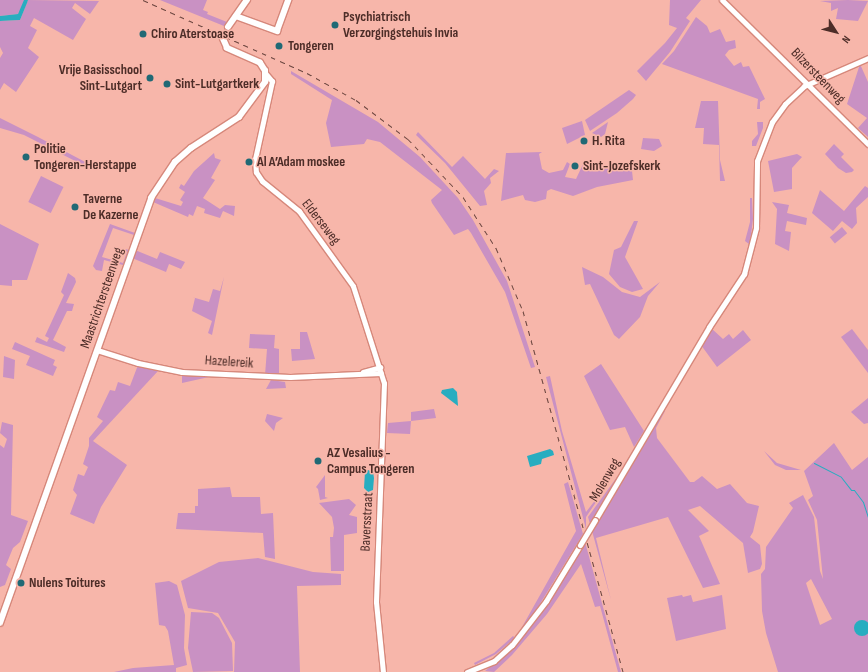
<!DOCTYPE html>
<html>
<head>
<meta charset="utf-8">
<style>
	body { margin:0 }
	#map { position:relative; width:868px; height:672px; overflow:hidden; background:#f7b6aa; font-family:"Sofia Sans Condensed",sans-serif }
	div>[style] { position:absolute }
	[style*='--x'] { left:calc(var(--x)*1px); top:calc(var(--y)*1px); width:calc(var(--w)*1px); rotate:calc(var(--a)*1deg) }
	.green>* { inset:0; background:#c991c3; transform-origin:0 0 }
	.water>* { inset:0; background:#28adc0 }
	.round { border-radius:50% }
	.stream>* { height:1px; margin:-0.5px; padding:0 0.5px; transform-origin:0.5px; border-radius:0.5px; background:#28adc0 }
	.primary-tunnel>* { height:5.5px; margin-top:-2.75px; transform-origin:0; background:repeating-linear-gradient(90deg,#d59b90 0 5.5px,transparent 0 8.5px) }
	.roads { filter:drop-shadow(1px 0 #d6887b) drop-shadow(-1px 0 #d6887b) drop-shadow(0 1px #d6887b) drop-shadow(0 -1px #d6887b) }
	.secondary>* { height:5px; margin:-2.5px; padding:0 2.5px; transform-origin:2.5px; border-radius:2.5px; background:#fff }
	.primary>* { height:5.5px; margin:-2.75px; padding:0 2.75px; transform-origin:2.75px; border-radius:2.75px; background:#fff }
	.rail>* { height:1px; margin-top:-0.5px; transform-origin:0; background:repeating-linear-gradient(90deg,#6b453f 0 5px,transparent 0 10px) }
	.bridges { filter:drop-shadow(1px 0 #d6887b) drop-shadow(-1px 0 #d6887b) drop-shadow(0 1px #d6887b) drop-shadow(0 -1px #d6887b) }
	.secondary-bridge>* { height:5px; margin:-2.5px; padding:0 2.5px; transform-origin:2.5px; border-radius:2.5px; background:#fff }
	.dots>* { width:11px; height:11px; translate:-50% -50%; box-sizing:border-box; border:2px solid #f7b6aa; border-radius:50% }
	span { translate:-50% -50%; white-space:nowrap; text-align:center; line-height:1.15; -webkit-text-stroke:3px #f7b6aa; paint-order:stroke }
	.poi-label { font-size:14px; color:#4d2d28; font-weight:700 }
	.left { translate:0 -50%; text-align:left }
	.right { translate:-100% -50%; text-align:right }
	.street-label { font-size:14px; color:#4d2d28 }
	.north { position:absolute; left:816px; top:12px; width:40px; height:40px; -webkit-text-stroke:3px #f7b6aa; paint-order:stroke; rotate:126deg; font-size:11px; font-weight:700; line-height:16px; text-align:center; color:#4d2d28 }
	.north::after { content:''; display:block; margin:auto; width:14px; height:18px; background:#4d2d28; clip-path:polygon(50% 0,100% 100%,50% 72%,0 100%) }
</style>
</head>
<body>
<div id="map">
	<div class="green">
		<div style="clip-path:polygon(0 0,24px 0,24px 3px,18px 14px,0 16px)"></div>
		<div style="clip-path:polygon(28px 0,99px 1px,90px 14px,75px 3px,72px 8px,86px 19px,73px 40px,34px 18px,30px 26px,37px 30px,28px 48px,39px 57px,16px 92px,4px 83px,0 90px,0 58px,3px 53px,0 47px,0 21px,20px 20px)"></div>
		<div style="clip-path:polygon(160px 0,207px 0,203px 10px,208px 12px,207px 14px,227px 22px,224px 26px)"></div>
		<div style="clip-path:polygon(670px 0,701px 0,686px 18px,690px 21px,670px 52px,646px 81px,637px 71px,665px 43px,677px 28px,669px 25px)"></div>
		<div style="clip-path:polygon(820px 1px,848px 0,868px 1px,858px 21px,836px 19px,838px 8px,831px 11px,831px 3px)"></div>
		<div style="clip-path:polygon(696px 17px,707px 26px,710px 33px,720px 29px,726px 42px,735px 40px,736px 48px,729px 50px,725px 55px,734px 66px,741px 62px,743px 67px,749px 66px,765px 99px,760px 102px,760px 109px,757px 109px,758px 99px,662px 64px,674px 51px)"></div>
		<div style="clip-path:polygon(860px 64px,868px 82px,868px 137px,858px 128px,867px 118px,847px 104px)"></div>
		<div style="clip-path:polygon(291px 71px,378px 122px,420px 157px,458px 198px,473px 220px,507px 281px,535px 367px,531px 368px,505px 292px,471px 233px,468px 229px,454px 235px,432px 203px,431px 200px,442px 190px,380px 142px,367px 139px,364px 144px,331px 147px,326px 123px,332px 100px,291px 74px)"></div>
		<div style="clip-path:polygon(629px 90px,636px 95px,633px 99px,617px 113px,590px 131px,585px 120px)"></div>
		<div style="clip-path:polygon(701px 101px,718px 101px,720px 160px,725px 181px,720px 181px,719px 145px,703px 144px,704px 128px,695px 128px)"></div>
		<div style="clip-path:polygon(0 118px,38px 137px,89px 164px,87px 167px,24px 135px,0 128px)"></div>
		<div style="clip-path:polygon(582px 121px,585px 135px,567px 144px,562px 128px)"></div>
		<div style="clip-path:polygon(608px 122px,605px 134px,601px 137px,592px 133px)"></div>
		<div style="clip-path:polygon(757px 122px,763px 122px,763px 128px,756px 146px,752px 146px,752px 141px,758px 134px)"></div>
		<div style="clip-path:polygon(418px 132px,452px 167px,463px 156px,485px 179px,494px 169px,499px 171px,490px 178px,491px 183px,484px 191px,487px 205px,480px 206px,445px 163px,416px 135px)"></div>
		<div style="clip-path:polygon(643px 138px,659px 139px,662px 146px,654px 151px,641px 149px)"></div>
		<div style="clip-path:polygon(834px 144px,844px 154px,841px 157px,854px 170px,852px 172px,846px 173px,838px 168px,825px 154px)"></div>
		<div style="clip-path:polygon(542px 152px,539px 154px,542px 169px,549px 173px,563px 170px,567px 162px,570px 164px,565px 177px,576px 179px,584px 162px,632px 171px,633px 180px,597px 187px,573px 196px,551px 189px,547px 191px,546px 199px,535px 202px,525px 200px,523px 195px,501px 201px,506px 153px)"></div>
		<div style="clip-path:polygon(214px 153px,215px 158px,221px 160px,211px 178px,215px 180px,203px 198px,220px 209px,225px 205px,235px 206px,234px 216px,223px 211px,220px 218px,204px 213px,205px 209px,197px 206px,193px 216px,189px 214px,188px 217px,153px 202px,155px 198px,181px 206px,183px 202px,180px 200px,185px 192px,179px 188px,181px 184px,184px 186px,194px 171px)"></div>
		<div style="clip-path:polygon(797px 154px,802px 157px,792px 168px,792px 189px,774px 192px,768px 161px)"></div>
		<div style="left:41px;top:176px;width:25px;height:29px;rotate:26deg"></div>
		<div style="clip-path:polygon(865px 186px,868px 188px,868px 197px,856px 208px,857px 223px,852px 229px,842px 221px,833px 231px,812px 213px,820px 190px,844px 211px)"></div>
		<div style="clip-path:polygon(750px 198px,752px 198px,753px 219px,751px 235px,746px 258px,749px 244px,745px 241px,750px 222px)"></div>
		<div style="clip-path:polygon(772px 202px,789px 205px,787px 213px,807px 218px,806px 225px,787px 221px,785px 231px,791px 232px,789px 251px,775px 244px,777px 209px)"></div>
		<div style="clip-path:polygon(634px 221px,638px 221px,625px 257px,643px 289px,632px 292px,620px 287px,609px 274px,614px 250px,621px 247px)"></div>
		<div style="clip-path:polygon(0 224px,39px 244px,27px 280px,12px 280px,12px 286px,0 285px)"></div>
		<div style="clip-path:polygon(110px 224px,135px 233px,134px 235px,113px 228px,102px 257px,123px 263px,127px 252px,125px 249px,129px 250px,123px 265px,104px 260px,102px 271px,96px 270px,93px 266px)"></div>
		<div style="left:842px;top:227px;width:8px;height:16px;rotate:50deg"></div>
		<div style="clip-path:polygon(135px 250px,157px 259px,160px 252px,185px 262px,181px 269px,169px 264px,166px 272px,132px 258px)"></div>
		<div style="clip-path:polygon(582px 267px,603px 277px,622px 292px,640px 297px,660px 282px,648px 296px,640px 317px,619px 339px,614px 335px,590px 284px,585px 285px)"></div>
		<div style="clip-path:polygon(68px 273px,75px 278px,76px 282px,66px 303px,74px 304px,72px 311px,67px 311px,53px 340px,66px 347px,64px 352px,35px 342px,37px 337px,47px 342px,49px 338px,45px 336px,64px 295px,61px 292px)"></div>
		<div style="clip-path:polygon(224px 277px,212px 335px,208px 333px,212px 321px,192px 311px,195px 298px,192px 297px,209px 302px,213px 289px,220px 291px)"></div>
		<div style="clip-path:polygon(711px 328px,723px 339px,729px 334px,733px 339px,743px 330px,751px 340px,717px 367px,701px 345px)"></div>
		<div style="clip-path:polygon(852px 329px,868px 350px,868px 373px,841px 337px)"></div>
		<div style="clip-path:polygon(300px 332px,307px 332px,315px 359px,292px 361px,291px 349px,300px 349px)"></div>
		<div style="clip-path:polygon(250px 334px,275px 335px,274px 348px,279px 349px,279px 376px,265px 375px,267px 349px,249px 348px)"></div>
		<div style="clip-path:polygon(15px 342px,55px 360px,53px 365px,57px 367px,53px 376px,26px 365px,30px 356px,12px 349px)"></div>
		<div style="clip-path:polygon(4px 356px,15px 360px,14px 379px,3px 377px)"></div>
		<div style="clip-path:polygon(601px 364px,644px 431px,634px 447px,625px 427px,610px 430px,584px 376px)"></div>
		<div style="clip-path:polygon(138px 365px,158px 371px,93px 441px,127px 465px,101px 507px,94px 524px,70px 514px,77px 495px,73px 490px,78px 474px,84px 476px,88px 467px,83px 464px,89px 446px,89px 438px,103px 421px,97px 417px,110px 390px,115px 391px,118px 382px,130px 386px)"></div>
		<div style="clip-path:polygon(182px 374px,209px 377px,182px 383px)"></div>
		<div style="clip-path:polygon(550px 376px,562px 431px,586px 512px,611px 480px,586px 517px,586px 529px,546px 377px)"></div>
		<div style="clip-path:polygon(271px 380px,285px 382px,286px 388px,266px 389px)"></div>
		<div style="clip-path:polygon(868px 398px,868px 423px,864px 424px,851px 412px)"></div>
		<div style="clip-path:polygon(434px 409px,436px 418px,411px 421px,410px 434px,387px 433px,388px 423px,411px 421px,411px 412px)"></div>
		<div style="clip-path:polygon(663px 410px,665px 411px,656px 428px,657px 438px,690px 482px,694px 482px,702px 476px,717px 489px,730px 484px,747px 503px,759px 506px,753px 532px,750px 537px,760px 545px,762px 564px,760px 569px,748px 573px,743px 543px,700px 506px,688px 510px,709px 531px,699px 536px,720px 584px,703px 588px,668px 517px,596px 538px,611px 600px,592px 531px)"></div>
		<div style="clip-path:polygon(267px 414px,283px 418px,276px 423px,274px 431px,265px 421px)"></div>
		<div style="clip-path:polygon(2px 422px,13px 425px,11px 515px,28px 521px,20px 542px,13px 548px,6px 565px,11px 569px,5px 585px,0 587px,0 445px,4px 448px,7px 439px,0 433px)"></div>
		<div style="clip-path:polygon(evenodd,834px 443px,852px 470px,868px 457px,868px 622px,864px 635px,868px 633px,868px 672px,778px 672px,766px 633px,762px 611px,761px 574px,765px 569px,766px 547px,793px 508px,789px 503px,803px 495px,814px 517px,820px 571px,823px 579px,817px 520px,808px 500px,813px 496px,804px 471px,834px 443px,811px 579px,832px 619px,820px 625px,806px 583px,811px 579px)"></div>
		<div style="clip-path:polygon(764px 451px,777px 463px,801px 470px,786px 470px,775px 465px)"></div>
		<div style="clip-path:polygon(325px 475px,325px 497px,328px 498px,320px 500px,318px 489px,316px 487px)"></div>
		<div style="clip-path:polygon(617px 477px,617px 478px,590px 524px,588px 517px)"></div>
		<div style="clip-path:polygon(568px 482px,583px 534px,538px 607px,517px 636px,576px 531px,564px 484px)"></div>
		<div style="clip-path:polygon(230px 487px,232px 497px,260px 497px,261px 514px,273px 513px,275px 559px,265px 557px,263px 533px,176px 529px,178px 513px,195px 513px,195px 506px,198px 506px,198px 489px)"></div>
		<div style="clip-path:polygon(349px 499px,356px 505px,349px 515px,357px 517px,357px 533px,344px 535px,344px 571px,331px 571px,330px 537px,333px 537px,334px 528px,332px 517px,319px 503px)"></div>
		<div style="clip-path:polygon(585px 542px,621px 672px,618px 672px,600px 606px,595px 607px,581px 564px,547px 614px,512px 655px,494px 672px,485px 671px,518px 644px,548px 602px)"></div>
		<div style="clip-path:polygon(258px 558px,313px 572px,341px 574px,341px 585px,297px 586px,300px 672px,234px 672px,235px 642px,218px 613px,188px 608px,181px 581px,219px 562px)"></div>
		<div style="clip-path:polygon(169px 581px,177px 585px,185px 615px,184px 648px,187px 665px,176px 668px,176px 672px,114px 672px,133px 668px,174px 665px,168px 631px,165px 626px,159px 625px,155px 583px)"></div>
		<div style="clip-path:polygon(682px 595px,683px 597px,691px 595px,693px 602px,722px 595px,726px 629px,676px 641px,667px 598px)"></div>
		<div style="clip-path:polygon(191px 612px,212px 613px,219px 618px,232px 643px,233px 671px,193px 672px,188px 648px)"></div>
		<div style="clip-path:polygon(513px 636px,515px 638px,496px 654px,475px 665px,474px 663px,494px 653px)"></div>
	</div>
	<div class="water">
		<div style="clip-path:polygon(24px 0,28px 0,27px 3px,20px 20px,0 21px,0 16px,18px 14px)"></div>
		<div style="clip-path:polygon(453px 388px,457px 392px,458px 406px,441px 393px,442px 390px)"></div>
		<div style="clip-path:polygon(550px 449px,553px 451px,554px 455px,542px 459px,541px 464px,530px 467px,527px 456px)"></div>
		<div style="clip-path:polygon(368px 470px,373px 472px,374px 478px,373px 490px,368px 492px,364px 488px,365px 472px)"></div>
		<div class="round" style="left:854px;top:620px;width:16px;height:16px"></div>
	</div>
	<div class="stream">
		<div style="--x:814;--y:463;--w:30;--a:27"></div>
		<div style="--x:841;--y:477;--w:16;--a:52"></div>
		<div style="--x:851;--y:490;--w:3;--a:0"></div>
		<div style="--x:854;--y:490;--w:15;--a:53"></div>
		<div style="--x:863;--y:502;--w:16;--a:72"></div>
	</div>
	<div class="primary-tunnel">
		<div style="--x:223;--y:39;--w:13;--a:-67"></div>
	</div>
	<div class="roads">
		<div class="secondary">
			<div style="--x:722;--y:0;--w:205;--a:44.6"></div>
			<div style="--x:265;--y:73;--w:11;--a:49"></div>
			<div style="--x:272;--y:81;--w:80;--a:102.3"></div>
			<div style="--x:255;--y:159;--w:13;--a:86"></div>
			<div style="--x:256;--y:172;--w:11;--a:56"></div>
			<div style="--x:262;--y:181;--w:48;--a:39"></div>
			<div style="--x:299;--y:211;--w:92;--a:54.2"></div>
			<div style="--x:353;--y:286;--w:102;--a:72.3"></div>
			<div style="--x:384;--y:383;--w:219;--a:92.1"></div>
			<div style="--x:376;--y:602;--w:70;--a:84.3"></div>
			<div style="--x:97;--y:350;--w:43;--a:17.6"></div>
			<div style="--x:138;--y:363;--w:45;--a:11.6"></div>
			<div style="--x:182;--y:372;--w:108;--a:2.7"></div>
			<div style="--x:290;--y:377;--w:91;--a:-2.5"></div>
			<div style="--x:363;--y:372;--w:18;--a:-16"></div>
			<div style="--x:595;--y:520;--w:224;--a:-59.4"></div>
			<div style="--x:709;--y:327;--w:64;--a:-56.6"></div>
			<div style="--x:744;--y:274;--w:48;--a:-75.4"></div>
			<div style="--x:756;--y:228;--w:67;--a:-89.1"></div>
			<div style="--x:757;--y:161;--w:42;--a:-69"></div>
			<div style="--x:772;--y:122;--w:22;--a:-54"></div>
			<div style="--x:785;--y:104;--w:26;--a:-43"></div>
			<div style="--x:804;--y:86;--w:70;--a:-23.6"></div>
			<div style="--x:467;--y:672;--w:29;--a:-22"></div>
			<div style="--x:494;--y:661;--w:24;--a:-42"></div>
			<div style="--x:512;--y:645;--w:56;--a:-52.3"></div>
			<div style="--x:546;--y:601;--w:66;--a:-58.7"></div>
		</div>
		<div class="primary">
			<div style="--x:236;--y:16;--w:44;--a:20.1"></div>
			<div style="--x:277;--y:31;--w:33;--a:-70"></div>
			<div style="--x:228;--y:27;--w:33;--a:-55"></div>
			<div style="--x:0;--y:623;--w:451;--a:-70.4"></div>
			<div style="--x:151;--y:198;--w:43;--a:-56.3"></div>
			<div style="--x:175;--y:162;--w:21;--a:-41"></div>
			<div style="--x:191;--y:148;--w:57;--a:-32.9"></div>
			<div style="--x:239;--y:117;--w:44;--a:-53.4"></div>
			<div style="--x:265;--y:82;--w:11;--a:-90"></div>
			<div style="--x:265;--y:71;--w:9;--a:-122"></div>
			<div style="--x:260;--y:63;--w:36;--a:-156"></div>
			<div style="--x:227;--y:48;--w:10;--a:-114"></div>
		</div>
	</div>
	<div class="rail">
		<div style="--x:143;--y:0;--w:180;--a:24"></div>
		<div style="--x:307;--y:73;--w:56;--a:28.9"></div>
		<div style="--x:356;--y:100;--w:65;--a:36.9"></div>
		<div style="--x:408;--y:139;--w:80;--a:46.5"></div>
		<div style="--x:463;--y:197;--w:61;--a:57.1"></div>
		<div style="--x:496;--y:248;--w:69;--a:66.8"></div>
		<div style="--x:523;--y:311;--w:375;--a:74.5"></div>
	</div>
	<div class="bridges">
		<div class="secondary-bridge">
			<div style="--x:580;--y:545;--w:29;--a:-59"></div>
		</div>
	</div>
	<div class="dots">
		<div style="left:335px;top:25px;background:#206975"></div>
		<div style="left:143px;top:34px;background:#206975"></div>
		<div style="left:279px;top:46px;background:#206975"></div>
		<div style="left:150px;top:78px;background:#206975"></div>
		<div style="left:167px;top:84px;background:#206975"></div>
		<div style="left:584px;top:141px;background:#206975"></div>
		<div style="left:26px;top:157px;background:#206975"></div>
		<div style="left:249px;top:162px;background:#206975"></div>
		<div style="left:575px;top:166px;background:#206975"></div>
		<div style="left:75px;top:207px;background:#206975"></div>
		<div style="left:318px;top:461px;background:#206975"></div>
		<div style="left:21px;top:583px;background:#206975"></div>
	</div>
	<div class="poi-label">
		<span class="left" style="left:343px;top:25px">Psychiatrisch<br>Verzorgingstehuis Invia</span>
		<span class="left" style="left:151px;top:34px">Chiro Aterstoase</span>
		<span class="left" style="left:288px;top:46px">Tongeren</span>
		<span class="right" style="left:142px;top:78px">Vrije Basisschool<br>Sint-Lutgart</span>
		<span class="left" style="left:175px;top:84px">Sint-Lutgartkerk</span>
		<span class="left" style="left:592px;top:141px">H. Rita</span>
		<span class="left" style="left:34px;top:157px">Politie<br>Tongeren-Herstappe</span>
		<span class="left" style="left:257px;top:162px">Al A’Adam moskee</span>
		<span class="left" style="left:583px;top:166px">Sint-Jozefskerk</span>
		<span class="left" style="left:83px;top:207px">Taverne<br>De Kazerne</span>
		<span class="left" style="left:327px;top:461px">AZ Vesalius -<br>Campus Tongeren</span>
		<span class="left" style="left:29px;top:583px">Nulens Toitures</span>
	</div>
	<div class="street-label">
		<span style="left:818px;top:76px;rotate:46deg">Bilzersteenweg</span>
		<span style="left:321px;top:222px;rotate:52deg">Elderseweg</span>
		<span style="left:102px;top:298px;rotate:-71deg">Maastrichtersteenweg</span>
		<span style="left:229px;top:362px;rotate:4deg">Hazelereik</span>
		<span style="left:605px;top:480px;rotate:-60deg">Molenweg</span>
		<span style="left:367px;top:522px;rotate:-87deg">Baversstraat</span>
	</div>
	<div class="north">N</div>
</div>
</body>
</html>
